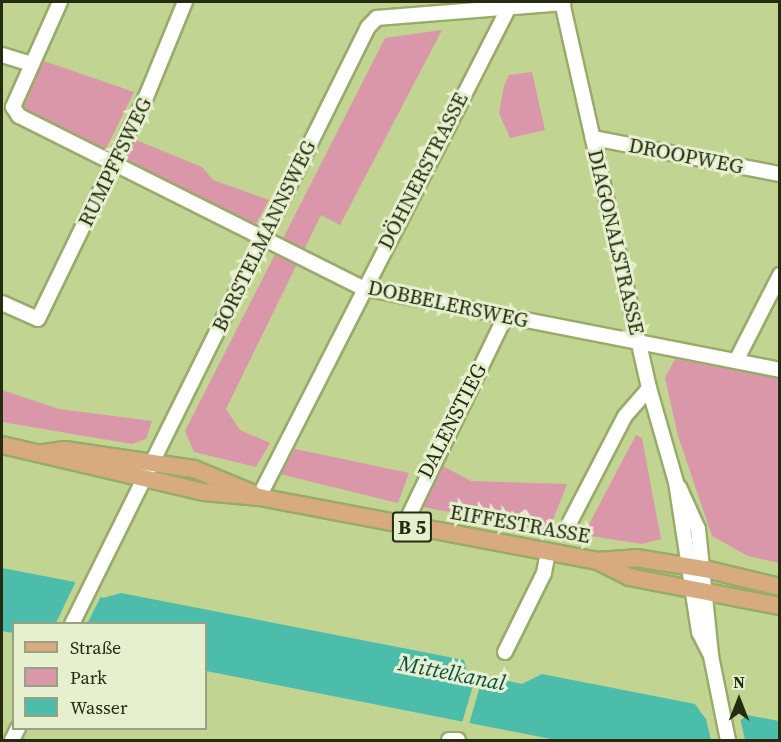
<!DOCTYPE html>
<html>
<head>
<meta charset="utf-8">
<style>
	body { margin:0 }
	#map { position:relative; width:781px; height:742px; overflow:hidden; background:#c1d491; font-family:"Source Serif 4",serif }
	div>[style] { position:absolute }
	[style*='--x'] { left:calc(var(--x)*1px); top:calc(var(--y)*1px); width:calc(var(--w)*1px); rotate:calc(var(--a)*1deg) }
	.green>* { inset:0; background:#da97aa }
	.water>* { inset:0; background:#4cbdab }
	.pier>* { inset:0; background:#c1d491; transform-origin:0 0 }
	.roads { filter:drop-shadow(2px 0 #99ab69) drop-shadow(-2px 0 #99ab69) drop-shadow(0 2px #99ab69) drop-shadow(0 -2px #99ab69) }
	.minor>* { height:14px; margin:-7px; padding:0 7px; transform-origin:7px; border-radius:7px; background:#fff }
	.major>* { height:16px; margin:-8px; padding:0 8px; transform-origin:8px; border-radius:8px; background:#d7ab7f }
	span { translate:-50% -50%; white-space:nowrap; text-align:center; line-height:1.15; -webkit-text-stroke:6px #e6f0cf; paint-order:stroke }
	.shield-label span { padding:2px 4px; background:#e6f0cf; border:2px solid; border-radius:4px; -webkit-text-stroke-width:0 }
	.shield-label { font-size:20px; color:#242b10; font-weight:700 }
	.street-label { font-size:21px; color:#242b10 }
	.water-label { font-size:22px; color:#0b4f46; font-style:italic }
	.frame { position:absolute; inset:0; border:3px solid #242b10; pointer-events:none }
	.legend { position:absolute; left:12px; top:622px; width:195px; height:108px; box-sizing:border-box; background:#e6f0cf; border:2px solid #98a183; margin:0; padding:8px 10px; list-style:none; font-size:18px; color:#242b10 }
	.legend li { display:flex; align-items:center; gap:12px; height:30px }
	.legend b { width:30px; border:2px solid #98a183 }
	.north { position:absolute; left:709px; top:670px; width:60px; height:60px; -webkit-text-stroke:4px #e6f0cf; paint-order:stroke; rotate:0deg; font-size:16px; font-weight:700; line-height:24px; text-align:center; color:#242b10 }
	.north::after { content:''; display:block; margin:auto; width:21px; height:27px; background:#242b10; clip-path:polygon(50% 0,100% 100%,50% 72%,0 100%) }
</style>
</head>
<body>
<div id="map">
	<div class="green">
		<div style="clip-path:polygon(442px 30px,340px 225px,321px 215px,226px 409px,240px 430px,270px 443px,256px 467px,194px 452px,185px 431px,385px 38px)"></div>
		<div style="clip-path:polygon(44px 61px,134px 92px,104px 153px,19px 113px)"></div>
		<div style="clip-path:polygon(532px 72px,545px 130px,510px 138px,499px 113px,504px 86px,509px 75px)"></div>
		<div style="clip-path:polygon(136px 140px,202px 167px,213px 180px,269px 200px,256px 224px,125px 161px)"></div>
		<div style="clip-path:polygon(675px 359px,779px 377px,779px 563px,748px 556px,712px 536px,678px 436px,665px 378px)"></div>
		<div style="clip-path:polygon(2px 390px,59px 409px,152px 421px,146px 439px,132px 444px,2px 422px)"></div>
		<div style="clip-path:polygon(636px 435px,642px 438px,661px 539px,642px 544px,591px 536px,588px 526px)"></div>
		<div style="clip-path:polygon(295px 449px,409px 473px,398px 503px,280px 474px)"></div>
		<div style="clip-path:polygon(441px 465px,471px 481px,567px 484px,549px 530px,422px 507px)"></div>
	</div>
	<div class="water">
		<div style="clip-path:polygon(2px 568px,75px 582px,103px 598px,121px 593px,464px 660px,467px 672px,522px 684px,542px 674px,695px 704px,705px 718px,741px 720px,747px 715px,779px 721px,779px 740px,556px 740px,206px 671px,206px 624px,14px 624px,13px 633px,2px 631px)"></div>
	</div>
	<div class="pier">
		<div style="clip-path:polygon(76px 581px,102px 594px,87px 624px,56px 623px)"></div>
		<div style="left:477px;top:671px;width:7px;height:58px;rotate:16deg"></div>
		<div style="clip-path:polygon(705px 715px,740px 718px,745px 740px,711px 740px)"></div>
	</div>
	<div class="roads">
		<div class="minor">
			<div style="--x:60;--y:2;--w:115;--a:114.1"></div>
			<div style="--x:13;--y:107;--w:11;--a:56"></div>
			<div style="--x:19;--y:116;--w:385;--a:26.6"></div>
			<div style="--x:363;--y:288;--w:425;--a:11.1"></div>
			<div style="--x:562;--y:2;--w:396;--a:77.3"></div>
			<div style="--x:649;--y:388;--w:98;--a:74"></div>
			<div style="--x:676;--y:482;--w:152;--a:81.3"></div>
			<div style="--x:699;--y:632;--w:27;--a:63"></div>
			<div style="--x:711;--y:656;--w:86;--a:78.6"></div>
			<div style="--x:2;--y:55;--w:30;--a:17"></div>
			<div style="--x:593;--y:138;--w:190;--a:10.9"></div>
			<div style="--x:2;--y:303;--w:39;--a:24"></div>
			<div style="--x:38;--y:319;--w:247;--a:-64.1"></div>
			<div style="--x:146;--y:97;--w:103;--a:-67.7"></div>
			<div style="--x:736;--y:361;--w:97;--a:-62.9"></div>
			<div style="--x:679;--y:487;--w:46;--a:65.7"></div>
			<div style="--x:698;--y:529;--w:126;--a:84.1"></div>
			<div style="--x:259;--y:497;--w:550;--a:-62.97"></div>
			<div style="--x:570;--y:522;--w:119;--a:-62.6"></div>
			<div style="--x:625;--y:416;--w:37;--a:-49"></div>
			<div style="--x:404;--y:526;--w:232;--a:-64.2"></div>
			<div style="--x:72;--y:624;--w:666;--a:-63.63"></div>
			<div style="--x:368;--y:27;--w:13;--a:-45"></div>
			<div style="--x:377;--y:18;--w:187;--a:-4.6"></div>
			<div style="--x:505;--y:652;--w:88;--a:-63.7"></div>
			<div style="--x:544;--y:573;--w:21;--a:-79"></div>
			<div style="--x:12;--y:740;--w:13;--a:-63"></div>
			<div style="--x:449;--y:740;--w:9;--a:0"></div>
		</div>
		<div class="major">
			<div style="--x:2;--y:445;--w:207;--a:13.1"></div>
			<div style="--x:204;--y:492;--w:55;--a:5.2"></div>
			<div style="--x:259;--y:497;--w:344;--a:10.7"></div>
			<div style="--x:597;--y:561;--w:39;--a:-4"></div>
			<div style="--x:636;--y:558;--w:70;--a:9.1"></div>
			<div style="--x:705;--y:569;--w:77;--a:13.5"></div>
			<div style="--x:43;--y:453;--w:22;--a:-8"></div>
			<div style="--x:65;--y:450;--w:130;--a:8.4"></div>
			<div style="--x:194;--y:469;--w:63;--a:22.5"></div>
			<div style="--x:598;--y:561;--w:35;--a:27"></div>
			<div style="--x:629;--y:577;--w:154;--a:10.9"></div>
		</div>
	</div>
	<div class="shield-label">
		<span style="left:412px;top:527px">B 5</span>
	</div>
	<div class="street-label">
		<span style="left:686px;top:156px;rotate:11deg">DROOPWEG</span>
		<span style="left:115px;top:162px;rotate:-64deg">RUMPFFSWEG</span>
		<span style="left:423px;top:171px;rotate:-63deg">DÖHNERSTRASSE</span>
		<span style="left:264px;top:236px;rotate:-64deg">BORSTELMANNSWEG</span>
		<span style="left:616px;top:242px;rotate:77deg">DIAGONALSTRASSE</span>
		<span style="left:448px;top:304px;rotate:12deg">DOBBELERSWEG</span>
		<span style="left:452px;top:421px;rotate:-63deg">DALENSTIEG</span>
		<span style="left:520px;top:524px;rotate:10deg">EIFFESTRASSE</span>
	</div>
	<div class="water-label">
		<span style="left:452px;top:673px;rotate:11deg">Mittelkanal</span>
	</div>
	<div class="frame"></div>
	<ul class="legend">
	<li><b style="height:8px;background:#d7ab7f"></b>Straße</li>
	<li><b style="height:16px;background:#da97aa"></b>Park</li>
	<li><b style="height:16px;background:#4cbdab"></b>Wasser</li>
	</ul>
	<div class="north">N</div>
</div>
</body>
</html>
